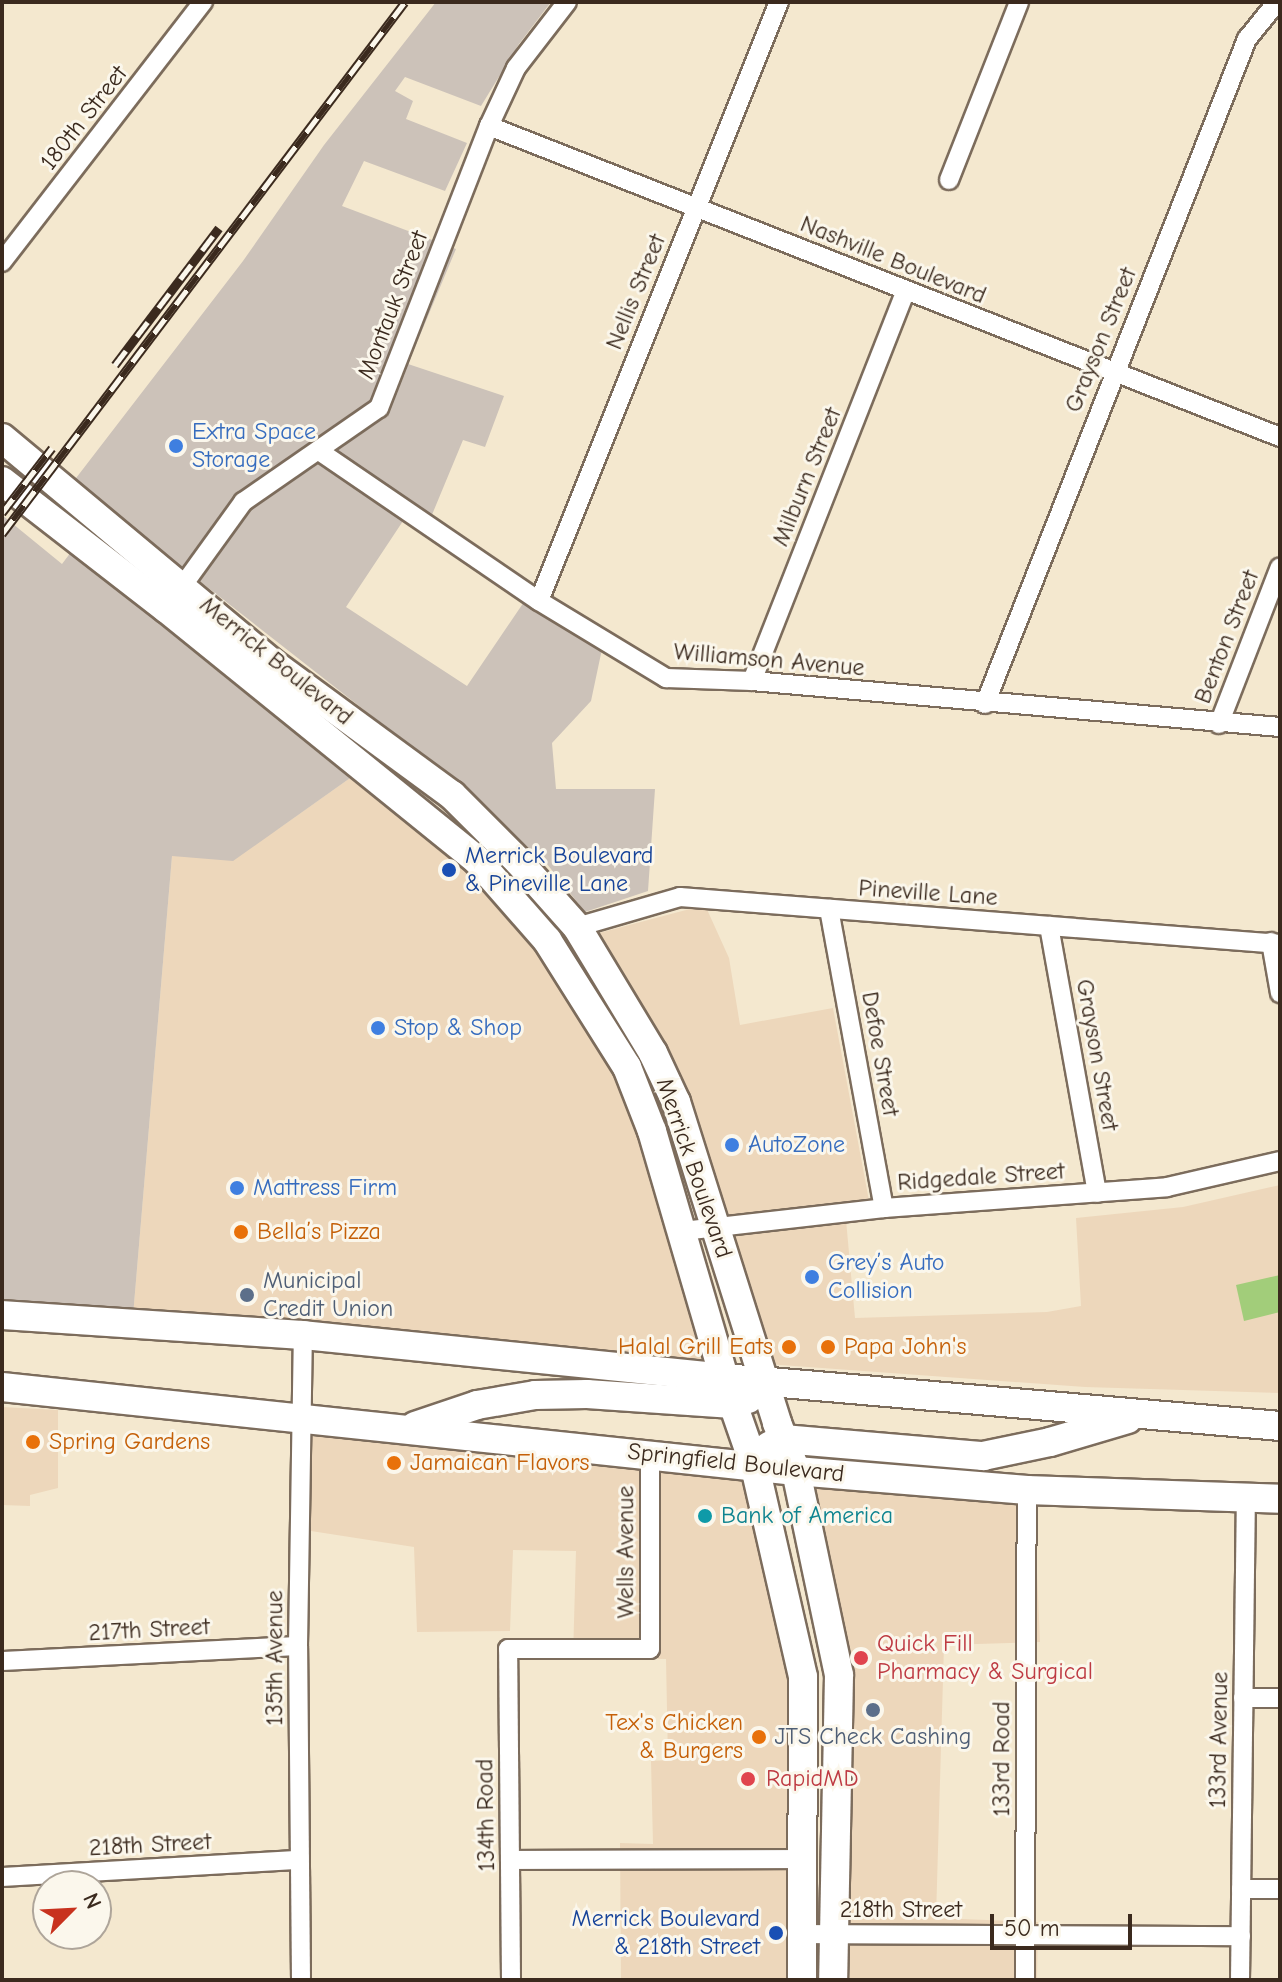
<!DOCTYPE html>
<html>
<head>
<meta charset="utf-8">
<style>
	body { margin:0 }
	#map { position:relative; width:1282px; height:1982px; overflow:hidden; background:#f4e8cf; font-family:"Comic Neue",sans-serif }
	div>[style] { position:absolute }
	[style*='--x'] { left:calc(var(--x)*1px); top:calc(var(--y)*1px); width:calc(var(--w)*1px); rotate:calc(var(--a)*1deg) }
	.built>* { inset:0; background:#edd7bb }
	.industrial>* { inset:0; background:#ccc2b9 }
	.green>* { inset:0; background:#a2cd7a }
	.roads { filter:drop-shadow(2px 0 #7c6c5c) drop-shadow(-2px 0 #7c6c5c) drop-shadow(0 2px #7c6c5c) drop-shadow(0 -2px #7c6c5c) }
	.street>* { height:18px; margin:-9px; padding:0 9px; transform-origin:9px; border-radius:9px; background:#fff }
	.primary>* { height:28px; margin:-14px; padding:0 14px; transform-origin:14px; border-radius:14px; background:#fff }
	.rail>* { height:9px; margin-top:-4.5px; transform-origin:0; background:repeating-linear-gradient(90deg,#fbf7ec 0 18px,#3b2a1e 0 36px); box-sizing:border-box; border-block:2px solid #3b2a1e }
	.dots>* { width:22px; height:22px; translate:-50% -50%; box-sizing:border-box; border:4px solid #fbf7ec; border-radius:50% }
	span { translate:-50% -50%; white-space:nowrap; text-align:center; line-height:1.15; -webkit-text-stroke:6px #fbf7ec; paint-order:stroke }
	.street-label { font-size:24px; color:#3b2a1e }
	.shop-label { font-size:24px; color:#366cbe }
	.left { translate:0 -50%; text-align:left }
	.transit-label { font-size:24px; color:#164399 }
	.right { translate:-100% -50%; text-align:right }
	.food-label { font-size:24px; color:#c56008 }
	.service-label { font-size:24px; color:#4e5e75 }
	.culture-label { font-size:24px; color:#0d838f }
	.health-label { font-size:24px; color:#be3a42 }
	.frame { position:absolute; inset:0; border:4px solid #3b2a1e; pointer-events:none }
	.north { position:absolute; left:32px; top:1870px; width:80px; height:80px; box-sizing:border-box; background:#fbf7ec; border:2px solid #aea59a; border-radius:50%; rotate:66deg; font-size:22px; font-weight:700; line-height:32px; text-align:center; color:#3b2a1e }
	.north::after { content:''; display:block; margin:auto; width:28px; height:36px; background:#c8321e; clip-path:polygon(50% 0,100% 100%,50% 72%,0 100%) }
	.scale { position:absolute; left:990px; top:1914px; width:142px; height:36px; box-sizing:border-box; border:4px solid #3b2a1e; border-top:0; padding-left:10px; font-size:24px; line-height:28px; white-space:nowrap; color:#3b2a1e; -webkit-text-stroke:6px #fbf7ec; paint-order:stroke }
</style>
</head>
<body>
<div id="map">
	<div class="built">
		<div style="clip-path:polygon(353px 776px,471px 863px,530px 929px,626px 1077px,717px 1371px,133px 1316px,172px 856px,278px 829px)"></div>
		<div style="clip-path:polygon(705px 905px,729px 958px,740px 1025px,833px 1008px,870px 1206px,845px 1209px,855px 1318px,1047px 1312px,1081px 1306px,1076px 1218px,1183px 1207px,1280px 1185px,1280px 1393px,1085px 1387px,767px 1364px,656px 1044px,599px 933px)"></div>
		<div style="clip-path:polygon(2px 1407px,58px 1410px,58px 1488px,30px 1495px,30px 1506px,2px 1505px)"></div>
		<div style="clip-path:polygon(311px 1436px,749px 1475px,796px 1681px,799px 1980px,621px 1980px,620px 1843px,653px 1844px,651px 1761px,668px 1760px,666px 1659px,573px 1657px,576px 1551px,513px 1550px,510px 1631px,417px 1632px,414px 1547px,311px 1531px)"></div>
		<div style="clip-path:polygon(807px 1488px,1034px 1503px,1040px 1642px,944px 1645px,936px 1918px,1038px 1922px,1037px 1980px,850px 1980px,845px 1677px)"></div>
	</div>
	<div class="industrial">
		<div style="clip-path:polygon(436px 2px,551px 2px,519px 44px,481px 106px,405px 77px,395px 91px,413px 101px,406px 119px,467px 143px,445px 191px,364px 161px,342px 206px,456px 249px,408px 364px,504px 396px,485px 447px,463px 440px,424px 534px,403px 521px,346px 607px,467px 686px,526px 599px,602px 649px,591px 701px,552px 743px,556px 789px,655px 789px,648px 891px,585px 912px,547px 864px,437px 767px,73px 482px,243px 261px,324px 145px)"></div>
		<div style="clip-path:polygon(2px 515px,62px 564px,71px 552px,353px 776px,233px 861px,172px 856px,133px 1316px,2px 1300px)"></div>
	</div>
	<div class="green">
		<div style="clip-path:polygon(1280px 1275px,1280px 1312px,1244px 1321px,1236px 1285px)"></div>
	</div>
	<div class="roads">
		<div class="street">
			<div style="--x:489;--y:126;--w:850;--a:21.46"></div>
			<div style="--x:949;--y:180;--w:191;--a:-68.5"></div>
			<div style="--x:2;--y:262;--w:329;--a:-52.3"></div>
			<div style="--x:319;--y:451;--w:266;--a:34.3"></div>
			<div style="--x:539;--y:601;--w:149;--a:31.2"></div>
			<div style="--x:666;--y:678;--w:86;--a:2"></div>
			<div style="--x:752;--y:681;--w:530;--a:4.98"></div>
			<div style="--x:176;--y:595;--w:115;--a:-54.2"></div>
			<div style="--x:243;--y:502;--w:165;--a:-34.7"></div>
			<div style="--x:379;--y:408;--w:303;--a:-68.7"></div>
			<div style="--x:489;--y:126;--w:64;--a:-65"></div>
			<div style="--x:516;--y:68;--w:83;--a:-52.3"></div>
			<div style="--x:539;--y:601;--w:645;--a:-68.17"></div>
			<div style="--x:752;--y:681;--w:419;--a:-68.5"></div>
			<div style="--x:985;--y:704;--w:715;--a:-68.5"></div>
			<div style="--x:1247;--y:39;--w:48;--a:-51"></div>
			<div style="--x:1219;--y:724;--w:168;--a:-68.8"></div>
			<div style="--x:829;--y:909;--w:304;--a:79.6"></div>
			<div style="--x:1049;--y:926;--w:271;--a:79.8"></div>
			<div style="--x:577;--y:927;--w:107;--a:-16.2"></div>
			<div style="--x:680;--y:897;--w:602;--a:4.48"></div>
			<div style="--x:1271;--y:942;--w:52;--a:80"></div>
			<div style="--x:683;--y:1231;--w:202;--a:-6.5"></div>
			<div style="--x:884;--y:1208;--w:284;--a:-4.2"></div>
			<div style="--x:1167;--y:1187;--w:116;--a:-13"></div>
			<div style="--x:2;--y:1661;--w:296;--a:-2.9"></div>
			<div style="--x:1243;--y:1698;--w:37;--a:0"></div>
			<div style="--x:510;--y:1860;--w:291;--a:-0.2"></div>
			<div style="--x:2;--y:1877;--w:298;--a:-3.3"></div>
			<div style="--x:1241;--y:1889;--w:39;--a:0"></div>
			<div style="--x:801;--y:1934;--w:440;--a:0.3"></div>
			<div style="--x:301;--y:1980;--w:334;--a:-90.5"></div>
			<div style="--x:298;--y:1646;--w:311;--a:-89.1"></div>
			<div style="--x:511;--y:1980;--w:331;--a:-90.5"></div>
			<div style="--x:508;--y:1649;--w:142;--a:0"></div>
			<div style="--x:650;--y:1649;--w:195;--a:-90"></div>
			<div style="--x:1025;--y:1980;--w:490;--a:-89.8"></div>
			<div style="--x:1240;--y:1980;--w:480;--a:-89.3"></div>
		</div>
		<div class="primary">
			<div style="--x:2;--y:438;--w:351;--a:39.8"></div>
			<div style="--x:272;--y:663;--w:223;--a:36.3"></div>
			<div style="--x:452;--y:795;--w:95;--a:45"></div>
			<div style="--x:519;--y:862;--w:87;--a:48.3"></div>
			<div style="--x:577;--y:927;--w:147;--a:58.9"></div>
			<div style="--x:653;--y:1053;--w:54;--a:64.9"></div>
			<div style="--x:676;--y:1102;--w:337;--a:72.5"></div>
			<div style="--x:777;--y:1423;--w:52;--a:68.4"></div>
			<div style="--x:796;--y:1471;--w:208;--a:78.1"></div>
			<div style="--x:839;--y:1675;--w:305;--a:91.1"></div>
			<div style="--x:2;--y:481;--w:209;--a:37.8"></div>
			<div style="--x:167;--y:609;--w:397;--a:39"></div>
			<div style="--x:476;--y:859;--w:108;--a:48.8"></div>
			<div style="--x:547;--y:940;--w:150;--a:57.8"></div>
			<div style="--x:627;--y:1067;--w:69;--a:68.7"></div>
			<div style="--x:652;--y:1131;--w:257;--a:73.7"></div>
			<div style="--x:724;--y:1378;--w:94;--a:70.8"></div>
			<div style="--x:755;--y:1467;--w:215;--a:77.1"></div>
			<div style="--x:803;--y:1677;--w:303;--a:90.2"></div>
			<div style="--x:2;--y:1315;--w:302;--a:3.8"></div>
			<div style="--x:303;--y:1335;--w:423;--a:5.8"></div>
			<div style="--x:724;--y:1378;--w:558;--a:4.93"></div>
			<div style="--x:2;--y:1387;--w:798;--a:6.04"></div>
			<div style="--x:796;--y:1471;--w:232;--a:4.7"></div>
			<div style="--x:1027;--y:1490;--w:253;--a:2"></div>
			<div style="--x:415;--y:1426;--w:65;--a:-18.7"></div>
			<div style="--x:477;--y:1405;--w:59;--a:-9.8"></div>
			<div style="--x:535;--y:1395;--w:52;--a:-1.1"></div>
			<div style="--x:587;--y:1394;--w:146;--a:3.9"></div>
			<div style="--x:733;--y:1404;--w:16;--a:-18"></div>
			<div style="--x:769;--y:1446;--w:16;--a:-27"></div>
			<div style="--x:783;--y:1439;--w:201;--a:4.9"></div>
			<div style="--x:983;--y:1456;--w:68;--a:-11.8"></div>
			<div style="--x:1050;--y:1442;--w:81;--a:-16.4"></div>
		</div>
	</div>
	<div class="rail">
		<div style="--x:115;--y:365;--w:172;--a:-52.8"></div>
		<div style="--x:2;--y:513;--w:82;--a:-52.4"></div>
		<div style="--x:2;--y:534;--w:667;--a:-52.86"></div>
	</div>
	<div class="dots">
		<div style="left:176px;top:446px;background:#3f7fe0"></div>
		<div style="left:449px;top:870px;background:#1a4fb4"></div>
		<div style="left:378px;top:1028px;background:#3f7fe0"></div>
		<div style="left:732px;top:1145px;background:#3f7fe0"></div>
		<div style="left:237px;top:1188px;background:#3f7fe0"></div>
		<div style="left:241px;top:1232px;background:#e8710a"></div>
		<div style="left:812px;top:1277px;background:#3f7fe0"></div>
		<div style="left:247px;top:1295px;background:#5c6f8a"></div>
		<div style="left:789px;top:1347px;background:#e8710a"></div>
		<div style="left:828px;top:1347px;background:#e8710a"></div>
		<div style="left:33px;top:1442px;background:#e8710a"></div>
		<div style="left:394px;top:1463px;background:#e8710a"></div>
		<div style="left:705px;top:1516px;background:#0f9aa8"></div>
		<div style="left:861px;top:1658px;background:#e0444e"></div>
		<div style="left:873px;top:1710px;background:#5c6f8a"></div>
		<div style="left:759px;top:1737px;background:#e8710a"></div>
		<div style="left:748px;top:1779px;background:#e0444e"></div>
		<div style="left:776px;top:1933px;background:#1a4fb4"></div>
	</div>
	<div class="street-label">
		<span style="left:84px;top:118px;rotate:-52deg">180th Street</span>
		<span style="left:893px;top:260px;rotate:22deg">Nashville Boulevard</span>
		<span style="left:636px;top:292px;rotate:-68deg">Nellis Street</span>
		<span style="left:393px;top:305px;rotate:-69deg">Montauk Street</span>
		<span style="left:1101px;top:340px;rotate:-68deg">Grayson Street</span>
		<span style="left:807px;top:477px;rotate:-68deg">Milburn Street</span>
		<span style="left:1227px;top:637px;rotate:-69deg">Benton Street</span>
		<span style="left:769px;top:660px;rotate:5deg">Williamson Avenue</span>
		<span style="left:276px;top:661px;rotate:39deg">Merrick Boulevard</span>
		<span style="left:928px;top:893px;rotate:4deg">Pineville Lane</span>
		<span style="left:880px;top:1054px;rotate:80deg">Defoe Street</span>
		<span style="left:1097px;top:1055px;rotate:80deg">Grayson Street</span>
		<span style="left:694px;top:1168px;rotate:71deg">Merrick Boulevard</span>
		<span style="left:981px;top:1177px;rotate:-4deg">Ridgedale Street</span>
		<span style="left:736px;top:1463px;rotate:6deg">Springfield Boulevard</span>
		<span style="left:626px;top:1552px;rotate:-90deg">Wells Avenue</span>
		<span style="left:149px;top:1630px;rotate:-3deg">217th Street</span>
		<span style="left:275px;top:1658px;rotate:-90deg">135th Avenue</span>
		<span style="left:1219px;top:1740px;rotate:-89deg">133rd Avenue</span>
		<span style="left:1002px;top:1759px;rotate:-90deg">133rd Road</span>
		<span style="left:486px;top:1815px;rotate:-91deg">134th Road</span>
		<span style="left:150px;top:1845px;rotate:-3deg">218th Street</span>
		<span style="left:901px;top:1910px">218th Street</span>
	</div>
	<div class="shop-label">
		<span class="left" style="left:192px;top:446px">Extra Space<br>Storage</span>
		<span class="left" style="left:394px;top:1028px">Stop &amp; Shop</span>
		<span class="left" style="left:748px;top:1145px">AutoZone</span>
		<span class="left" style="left:253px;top:1188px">Mattress Firm</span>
		<span class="left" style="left:828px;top:1277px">Grey’s Auto<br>Collision</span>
	</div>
	<div class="transit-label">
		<span class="left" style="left:465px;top:870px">Merrick Boulevard<br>&amp; Pineville Lane</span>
		<span class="right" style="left:760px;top:1933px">Merrick Boulevard<br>&amp; 218th Street</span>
	</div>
	<div class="food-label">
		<span class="left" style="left:257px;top:1232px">Bella’s Pizza</span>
		<span class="right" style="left:773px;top:1347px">Halal Grill Eats</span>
		<span class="left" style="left:844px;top:1347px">Papa John's</span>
		<span class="left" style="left:49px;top:1442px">Spring Gardens</span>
		<span class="left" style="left:410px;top:1463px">Jamaican Flavors</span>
		<span class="right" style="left:743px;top:1737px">Tex's Chicken<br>&amp; Burgers</span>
	</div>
	<div class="service-label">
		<span class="left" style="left:263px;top:1295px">Municipal<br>Credit Union</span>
		<span style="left:873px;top:1737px">JTS Check Cashing</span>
	</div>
	<div class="culture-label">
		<span class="left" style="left:721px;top:1516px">Bank of America</span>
	</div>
	<div class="health-label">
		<span class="left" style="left:877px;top:1658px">Quick Fill<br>Pharmacy &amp; Surgical</span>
		<span class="left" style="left:766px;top:1779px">RapidMD</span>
	</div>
	<div class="frame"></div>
	<div class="north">N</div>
	<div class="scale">50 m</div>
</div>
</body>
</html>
